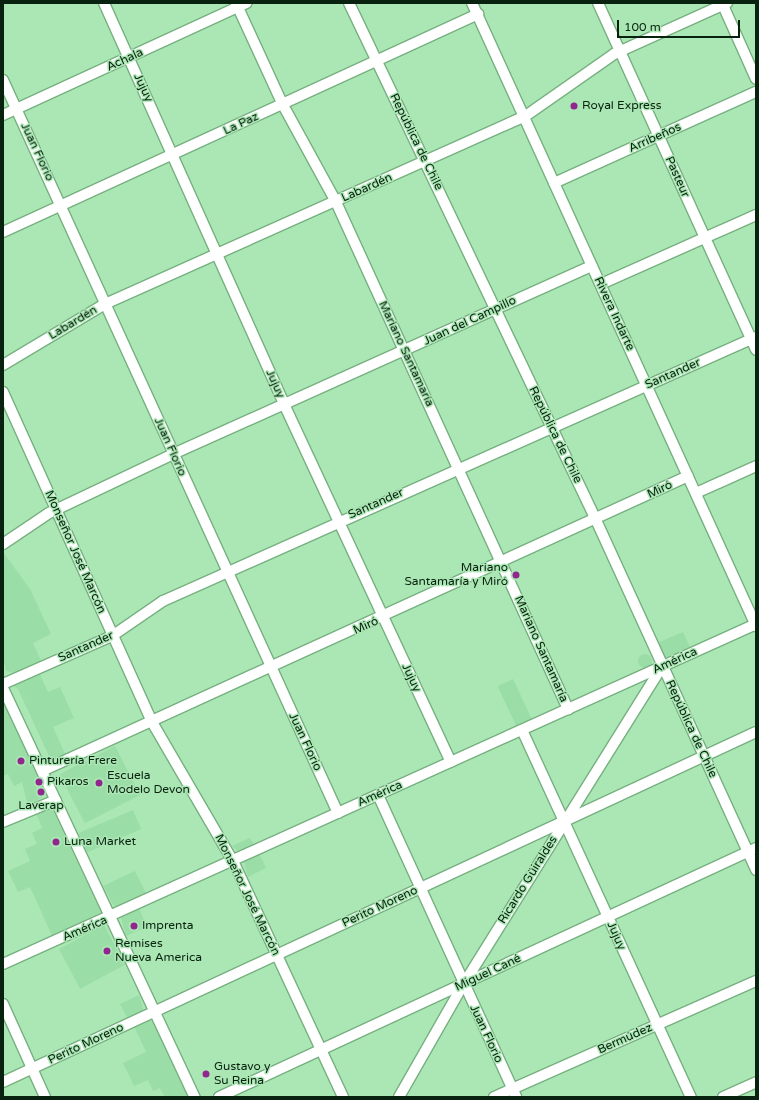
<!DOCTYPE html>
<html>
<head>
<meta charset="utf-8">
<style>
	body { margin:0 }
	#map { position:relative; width:759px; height:1100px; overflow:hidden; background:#abe7b4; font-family:"Varela Round",sans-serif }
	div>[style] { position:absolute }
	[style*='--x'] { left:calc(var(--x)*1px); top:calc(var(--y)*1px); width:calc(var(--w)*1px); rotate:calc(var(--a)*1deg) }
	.built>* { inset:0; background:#9adda6; transform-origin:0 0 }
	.round { border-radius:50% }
	.roads { filter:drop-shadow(1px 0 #76b080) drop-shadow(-1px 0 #76b080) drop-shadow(0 1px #76b080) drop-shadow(0 -1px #76b080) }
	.minor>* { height:10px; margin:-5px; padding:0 5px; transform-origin:5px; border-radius:5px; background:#fff }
	.dots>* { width:11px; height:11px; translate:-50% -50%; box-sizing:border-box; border:2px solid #abe7b4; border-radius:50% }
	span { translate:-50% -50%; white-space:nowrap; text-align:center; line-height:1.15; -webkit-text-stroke:3px #abe7b4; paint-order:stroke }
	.street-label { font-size:12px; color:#09210f }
	.poi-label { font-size:12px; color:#09210f }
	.left { translate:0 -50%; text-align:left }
	.right { translate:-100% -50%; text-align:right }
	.frame { position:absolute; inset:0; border:4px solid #09210f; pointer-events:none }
	.scale { position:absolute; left:617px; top:20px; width:123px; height:18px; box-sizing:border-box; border:2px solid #09210f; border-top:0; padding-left:5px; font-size:12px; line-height:14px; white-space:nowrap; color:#09210f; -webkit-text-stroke:3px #abe7b4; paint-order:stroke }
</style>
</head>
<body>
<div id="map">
	<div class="built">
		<div style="clip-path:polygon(3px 552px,30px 589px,51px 634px,33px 643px,41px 661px,14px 673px,6px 671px,3px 657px)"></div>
		<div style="clip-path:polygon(683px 632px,691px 649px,663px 658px,655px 644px)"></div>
		<div class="round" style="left:638px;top:654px;width:14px;height:14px"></div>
		<div style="clip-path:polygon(39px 672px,48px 692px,60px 687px,74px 718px,53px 727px,66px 756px,52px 762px,46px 759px,49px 756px,18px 689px,13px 686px)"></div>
		<div style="left:513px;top:679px;width:45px;height:17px;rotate:65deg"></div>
		<div style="clip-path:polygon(3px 694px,48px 793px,28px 806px,22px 782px,14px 786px,8px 774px,3px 776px)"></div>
		<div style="left:115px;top:746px;width:55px;height:62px;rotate:63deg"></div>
		<div style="clip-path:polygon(51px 806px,101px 912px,53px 938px,30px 887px,18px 892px,8px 871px,30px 861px,25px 849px,37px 844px,32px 833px,42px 828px,35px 811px)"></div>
		<div style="left:133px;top:810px;width:21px;height:59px;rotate:67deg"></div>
		<div style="clip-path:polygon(250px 838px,255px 846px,239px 852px,232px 846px)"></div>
		<div style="clip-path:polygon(259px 853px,266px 868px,248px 877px,244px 862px)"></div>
		<div style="clip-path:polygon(135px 871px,147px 895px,118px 908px,114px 906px,103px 886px)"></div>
		<div style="clip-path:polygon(139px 908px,147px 927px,126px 936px,121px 918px)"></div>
		<div style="left:104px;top:925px;width:45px;height:51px;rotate:62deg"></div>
		<div style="clip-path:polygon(139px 995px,144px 1012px,128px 1019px,120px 1004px)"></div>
		<div style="clip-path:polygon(148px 1019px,155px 1022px,188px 1097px,165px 1097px,160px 1088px,153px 1091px,148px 1080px,134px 1086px,123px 1063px,146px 1052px,133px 1024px)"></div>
	</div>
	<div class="roads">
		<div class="minor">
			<div style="--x:104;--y:3;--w:437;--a:65.8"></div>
			<div style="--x:283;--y:402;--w:397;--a:65"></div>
			<div style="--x:236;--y:3;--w:112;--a:65.3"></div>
			<div style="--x:283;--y:105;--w:111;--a:61.3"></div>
			<div style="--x:336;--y:202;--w:558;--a:65.41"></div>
			<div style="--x:349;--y:3;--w:573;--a:64.46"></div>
			<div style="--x:596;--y:520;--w:385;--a:65.4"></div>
			<div style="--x:472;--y:3;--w:685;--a:65.49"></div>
			<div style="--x:598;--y:3;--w:381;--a:65.5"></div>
			<div style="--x:722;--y:3;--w:83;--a:65.9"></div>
			<div style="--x:3;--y:80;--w:806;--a:65.44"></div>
			<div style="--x:3;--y:115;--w:268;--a:-24.7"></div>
			<div style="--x:554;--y:183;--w:222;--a:-24.3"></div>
			<div style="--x:3;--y:232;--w:523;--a:-24.65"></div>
			<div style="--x:601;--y:284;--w:170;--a:-24"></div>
			<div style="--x:3;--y:365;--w:119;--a:-30.9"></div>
			<div style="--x:105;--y:304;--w:459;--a:-24.1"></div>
			<div style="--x:524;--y:117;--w:110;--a:-35"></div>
			<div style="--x:614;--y:54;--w:124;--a:-24.3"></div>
			<div style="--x:3;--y:392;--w:362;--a:65.7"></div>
			<div style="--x:152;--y:722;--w:161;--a:59.8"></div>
			<div style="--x:233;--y:861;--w:260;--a:65"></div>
			<div style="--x:696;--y:493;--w:66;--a:-24.2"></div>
			<div style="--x:3;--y:544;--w:55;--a:-34"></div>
			<div style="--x:49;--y:513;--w:137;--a:-25.4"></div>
			<div style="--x:173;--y:454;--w:459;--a:-24.2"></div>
			<div style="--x:3;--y:684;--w:119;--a:-23.8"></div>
			<div style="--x:112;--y:636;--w:62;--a:-34.5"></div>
			<div style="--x:163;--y:601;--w:649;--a:-24"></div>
			<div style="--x:3;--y:688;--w:452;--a:64.9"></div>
			<div style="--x:522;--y:730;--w:404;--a:65.3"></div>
			<div style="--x:42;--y:771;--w:710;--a:-24.54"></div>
			<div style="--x:378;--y:795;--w:332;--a:65.4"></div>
			<div style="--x:3;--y:822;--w:57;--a:-22.5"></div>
			<div style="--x:3;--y:964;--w:826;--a:-24.3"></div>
			<div style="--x:3;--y:1004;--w:102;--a:65.7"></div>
			<div style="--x:3;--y:1082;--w:830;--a:-24.93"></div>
			<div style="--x:219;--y:1097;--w:592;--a:-24.88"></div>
			<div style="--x:399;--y:1097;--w:129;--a:-60.3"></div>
			<div style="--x:463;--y:985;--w:375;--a:-58"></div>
			<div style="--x:494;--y:1097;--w:287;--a:-23.9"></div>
			<div style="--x:723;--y:1097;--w:36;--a:-24"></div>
		</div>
	</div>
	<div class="dots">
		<div style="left:574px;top:106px;background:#8f278c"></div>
		<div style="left:516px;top:575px;background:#8f278c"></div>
		<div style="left:21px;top:761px;background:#8f278c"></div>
		<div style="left:39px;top:782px;background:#8f278c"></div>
		<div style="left:99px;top:783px;background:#8f278c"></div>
		<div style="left:41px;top:792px;background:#8f278c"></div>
		<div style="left:56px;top:842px;background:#8f278c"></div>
		<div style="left:134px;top:926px;background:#8f278c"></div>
		<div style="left:107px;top:951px;background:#8f278c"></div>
		<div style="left:206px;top:1074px;background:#8f278c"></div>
	</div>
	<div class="street-label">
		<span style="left:125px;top:60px;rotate:-25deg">Achala</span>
		<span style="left:143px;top:88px;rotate:65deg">Jujuy</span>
		<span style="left:241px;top:124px;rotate:-25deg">La Paz</span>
		<span style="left:655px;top:138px;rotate:-24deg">Arribeños</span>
		<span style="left:416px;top:142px;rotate:64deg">República de Chile</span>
		<span style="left:37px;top:152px;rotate:65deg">Juan Florio</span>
		<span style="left:677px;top:177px;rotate:66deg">Pasteur</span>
		<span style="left:367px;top:188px;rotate:-24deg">Labardén</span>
		<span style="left:614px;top:314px;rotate:65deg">Rivera Indarte</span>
		<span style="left:470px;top:321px;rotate:-25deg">Juan del Campillo</span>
		<span style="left:73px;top:323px;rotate:-31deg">Labardén</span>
		<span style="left:406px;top:354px;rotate:65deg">Mariano Santamaría</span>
		<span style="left:673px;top:374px;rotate:-24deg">Santander</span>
		<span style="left:275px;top:384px;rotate:66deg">Jujuy</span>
		<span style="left:555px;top:435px;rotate:64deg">República de Chile</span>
		<span style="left:170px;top:447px;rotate:66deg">Juan Florio</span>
		<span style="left:660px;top:490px;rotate:-25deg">Miró</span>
		<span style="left:376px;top:504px;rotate:-24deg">Santander</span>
		<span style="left:75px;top:552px;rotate:66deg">Monseñor José Marcón</span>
		<span style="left:366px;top:626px;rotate:-24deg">Miró</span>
		<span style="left:86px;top:647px;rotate:-24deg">Santander</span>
		<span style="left:541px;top:649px;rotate:66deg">Mariano Santamaría</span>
		<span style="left:675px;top:661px;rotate:-25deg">América</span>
		<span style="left:411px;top:678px;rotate:65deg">Jujuy</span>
		<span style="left:691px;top:729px;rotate:65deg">República de Chile</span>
		<span style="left:305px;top:742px;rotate:65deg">Juan Florio</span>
		<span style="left:380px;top:794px;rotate:-24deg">América</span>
		<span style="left:528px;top:880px;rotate:-58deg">Ricardo Güiraldes</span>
		<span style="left:247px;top:895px;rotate:64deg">Monseñor José Marcón</span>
		<span style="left:380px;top:907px;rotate:-25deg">Perito Moreno</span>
		<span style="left:85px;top:929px;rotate:-23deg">América</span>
		<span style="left:616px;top:936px;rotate:66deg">Jujuy</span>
		<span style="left:488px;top:973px;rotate:-25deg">Miguel Cané</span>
		<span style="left:486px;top:1034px;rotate:65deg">Juan Florio</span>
		<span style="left:625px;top:1039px;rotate:-24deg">Bermúdez</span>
		<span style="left:86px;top:1044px;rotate:-25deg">Perito Moreno</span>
	</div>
	<div class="poi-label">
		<span class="left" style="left:582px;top:106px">Royal Express</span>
		<span class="right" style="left:508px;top:575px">Mariano<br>Santamaría y Miró</span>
		<span class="left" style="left:29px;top:761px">Pinturería Frere</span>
		<span class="left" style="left:107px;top:783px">Escuela<br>Modelo Devon</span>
		<span class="left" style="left:47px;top:782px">Pikaros</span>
		<span style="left:41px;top:806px">Laverap</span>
		<span class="left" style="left:64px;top:842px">Luna Market</span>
		<span class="left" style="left:142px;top:926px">Imprenta</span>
		<span class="left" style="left:115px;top:951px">Remises<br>Nueva America</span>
		<span class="left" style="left:214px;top:1074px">Gustavo y<br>Su Reina</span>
	</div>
	<div class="frame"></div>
	<div class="scale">100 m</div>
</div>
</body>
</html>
